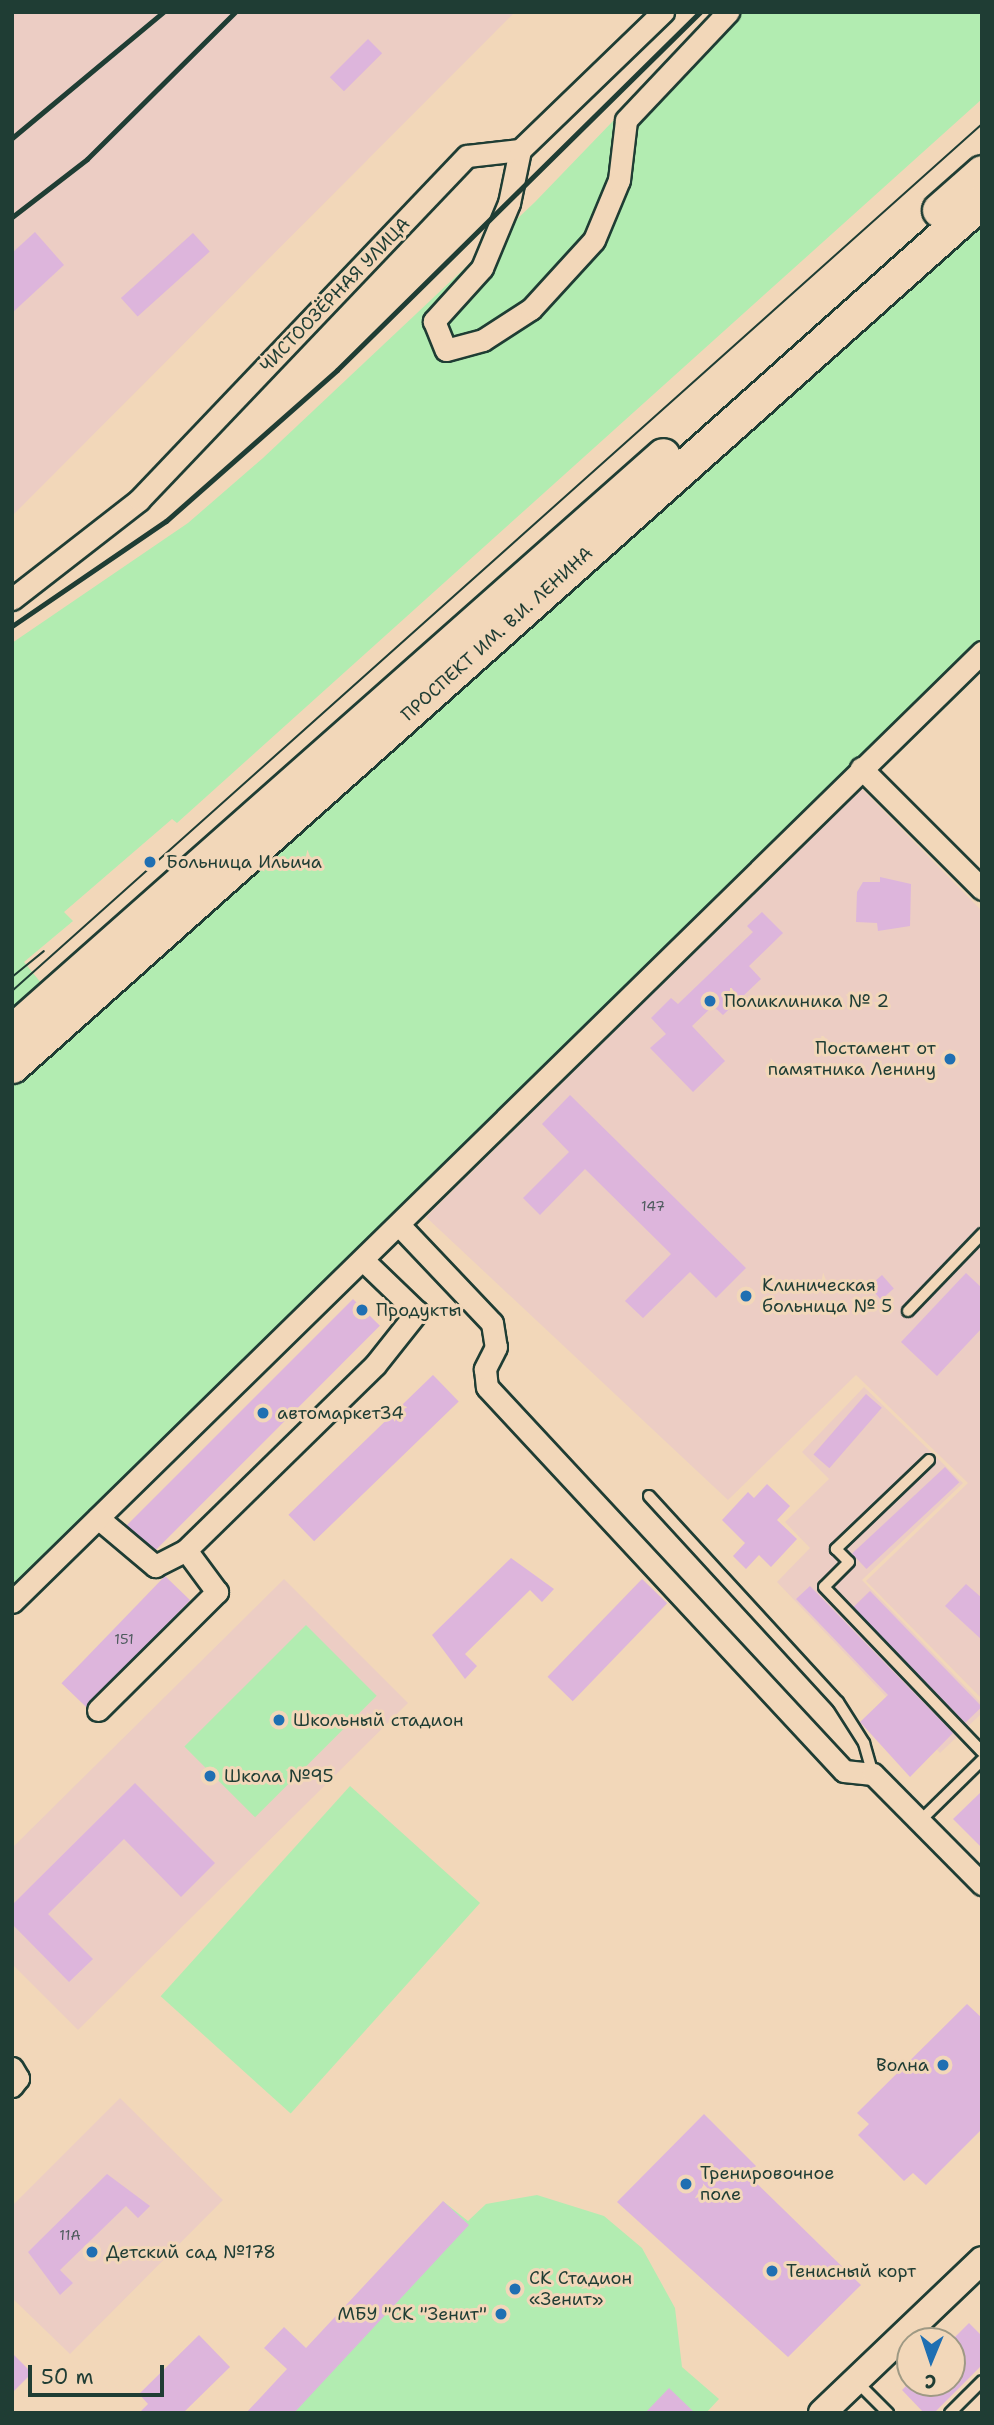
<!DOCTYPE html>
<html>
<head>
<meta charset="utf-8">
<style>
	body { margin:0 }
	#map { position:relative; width:994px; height:2425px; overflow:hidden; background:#f2d7b9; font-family:"Shantell Sans",sans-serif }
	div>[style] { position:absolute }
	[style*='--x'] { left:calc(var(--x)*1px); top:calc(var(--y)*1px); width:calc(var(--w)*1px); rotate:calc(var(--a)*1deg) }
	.built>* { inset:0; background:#eccdc4 }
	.green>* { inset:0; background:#b2ecb1; transform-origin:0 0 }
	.building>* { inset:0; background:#ddb5dc; transform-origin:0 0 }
	.roads { filter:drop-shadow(2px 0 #1f3d34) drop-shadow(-2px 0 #1f3d34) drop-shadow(0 2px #1f3d34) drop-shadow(0 -2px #1f3d34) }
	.service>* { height:10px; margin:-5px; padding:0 5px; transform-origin:5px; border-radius:5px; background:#f2d7b9 }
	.minor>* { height:21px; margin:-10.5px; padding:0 10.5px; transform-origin:10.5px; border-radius:10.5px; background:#f2d7b9 }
	.tertiary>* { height:26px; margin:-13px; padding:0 13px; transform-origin:13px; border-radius:13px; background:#f2d7b9 }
	.primary>* { height:33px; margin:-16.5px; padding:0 16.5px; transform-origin:16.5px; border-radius:16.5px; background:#f2d7b9 }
	.tram>* { height:2px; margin:-1px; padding:0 1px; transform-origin:1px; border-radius:1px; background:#1f3d34 }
	.rail>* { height:5px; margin:-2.5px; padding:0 2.5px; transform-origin:2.5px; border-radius:2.5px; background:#1f3d34 }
	.dots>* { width:19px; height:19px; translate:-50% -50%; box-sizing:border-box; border:4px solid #f2d7b9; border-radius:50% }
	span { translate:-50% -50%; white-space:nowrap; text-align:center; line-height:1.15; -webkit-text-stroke:6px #f2d7b9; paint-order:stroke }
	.number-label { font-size:14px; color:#4e5b5e }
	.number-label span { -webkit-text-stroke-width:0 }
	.street-label { font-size:18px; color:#1f3d34 }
	.poi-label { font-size:18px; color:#1f3d34 }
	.left { translate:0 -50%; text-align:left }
	.right { translate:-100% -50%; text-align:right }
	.frame { position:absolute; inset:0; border:14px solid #1f3d34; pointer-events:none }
	.north { position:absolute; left:896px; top:2327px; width:70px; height:70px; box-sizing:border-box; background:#f2d7b9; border:2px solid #9e9984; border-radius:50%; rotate:182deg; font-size:19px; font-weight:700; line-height:28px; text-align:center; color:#1f3d34 }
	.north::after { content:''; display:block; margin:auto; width:24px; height:32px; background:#1f6fb2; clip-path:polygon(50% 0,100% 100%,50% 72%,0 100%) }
	.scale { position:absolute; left:28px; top:2365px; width:136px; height:32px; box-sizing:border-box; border:4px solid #1f3d34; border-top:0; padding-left:9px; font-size:21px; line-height:24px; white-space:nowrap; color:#1f3d34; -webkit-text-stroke:5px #f2d7b9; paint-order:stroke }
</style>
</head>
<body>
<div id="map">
	<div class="built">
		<div style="clip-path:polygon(12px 12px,515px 12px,12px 516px)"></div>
		<div style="clip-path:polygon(861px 788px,982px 911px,982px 1699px,866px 1581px,968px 1483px,856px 1375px,728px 1500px,426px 1217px)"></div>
		<div style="clip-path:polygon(864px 1387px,963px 1483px,862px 1580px,982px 1704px,982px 1713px,940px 1753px,777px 1582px,810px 1548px,785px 1522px,829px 1479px,802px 1452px)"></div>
		<div style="clip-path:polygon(284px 1579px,408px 1703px,78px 2030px,12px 1964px,12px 1848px)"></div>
		<div style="clip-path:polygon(120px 2098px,223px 2200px,70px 2354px,12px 2298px,12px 2206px)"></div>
	</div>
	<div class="green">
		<div style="clip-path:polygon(718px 12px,982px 12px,982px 99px,177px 823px,172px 819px,64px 912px,73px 921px,24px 962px,46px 989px,12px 1017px,12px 643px,188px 523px,263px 458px,535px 202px)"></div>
		<div style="clip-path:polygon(982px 215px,982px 644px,12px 1591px,12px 1082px)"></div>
		<div style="left:306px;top:1625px;width:100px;height:172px;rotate:45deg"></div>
		<div style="left:350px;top:1786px;width:175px;height:283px;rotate:42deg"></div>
		<div style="clip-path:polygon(537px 2195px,604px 2216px,642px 2248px,675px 2308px,682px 2367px,719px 2399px,706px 2413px,247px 2413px,444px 2202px,468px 2221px,486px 2204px)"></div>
	</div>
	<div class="building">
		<div style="left:368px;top:39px;width:20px;height:54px;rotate:45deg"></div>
		<div style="clip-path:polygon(35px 232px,64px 265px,12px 313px,12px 253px)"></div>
		<div style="left:193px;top:233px;width:25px;height:97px;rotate:48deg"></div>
		<div style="clip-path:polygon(880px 877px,911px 884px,910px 926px,878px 931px,877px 923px,856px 922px,857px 892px,863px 882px,880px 882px)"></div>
		<div style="clip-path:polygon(762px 912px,783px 933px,749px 966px,761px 979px,723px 1015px,713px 1006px,692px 1026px,725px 1061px,693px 1092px,650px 1048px,666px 1034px,651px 1018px,671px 998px,678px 1004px,753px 932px,747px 926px)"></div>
		<div style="clip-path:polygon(570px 1095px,746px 1268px,716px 1298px,690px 1272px,643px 1318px,625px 1301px,671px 1254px,585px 1169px,540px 1215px,523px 1198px,569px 1152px,542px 1124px)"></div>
		<div style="clip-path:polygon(966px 1273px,982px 1288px,982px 1328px,937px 1376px,901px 1342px)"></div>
		<div style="left:882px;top:1275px;width:18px;height:17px;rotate:49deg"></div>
		<div style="left:353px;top:1299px;width:38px;height:320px;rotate:45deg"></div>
		<div style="left:433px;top:1375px;width:37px;height:201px;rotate:46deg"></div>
		<div style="left:866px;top:1394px;width:21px;height:80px;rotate:41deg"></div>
		<div style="left:945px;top:1467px;width:21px;height:127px;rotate:47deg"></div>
		<div style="clip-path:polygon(767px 1484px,790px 1506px,777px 1520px,797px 1539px,771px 1567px,759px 1555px,746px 1569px,733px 1556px,745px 1543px,722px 1520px,748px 1492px,754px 1498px)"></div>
		<div style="clip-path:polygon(511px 1558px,554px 1589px,542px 1602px,530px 1590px,465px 1654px,477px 1666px,465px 1679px,432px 1635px)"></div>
		<div style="left:165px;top:1576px;width:35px;height:149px;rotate:44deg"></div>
		<div style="left:642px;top:1579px;width:35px;height:136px;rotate:44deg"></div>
		<div style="clip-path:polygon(966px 1584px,982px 1598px,982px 1640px,945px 1606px)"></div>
		<div style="clip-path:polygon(810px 1586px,953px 1733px,910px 1777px,860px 1722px,888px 1695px,796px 1599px)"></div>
		<div style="left:870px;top:1591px;width:161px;height:23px;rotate:46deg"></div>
		<div style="clip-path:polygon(135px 1783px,215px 1863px,181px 1897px,124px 1839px,48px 1914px,93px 1959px,69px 1982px,12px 1924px,12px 1905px)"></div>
		<div style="clip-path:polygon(982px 1791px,982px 1848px,953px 1819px)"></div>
		<div style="clip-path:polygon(967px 2004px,982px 2018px,982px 2129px,926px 2185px,913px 2173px,904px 2181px,858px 2135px,869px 2124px,857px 2113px)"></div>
		<div style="clip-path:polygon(704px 2114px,756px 2166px,747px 2174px,861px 2285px,788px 2357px,617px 2202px)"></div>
		<div style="clip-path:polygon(107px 2174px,150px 2206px,138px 2218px,126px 2206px,60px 2270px,73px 2283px,60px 2295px,28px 2252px)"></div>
		<div style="clip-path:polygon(443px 2201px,469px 2225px,294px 2413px,246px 2413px,287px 2369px,264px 2348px,284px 2327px,306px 2348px)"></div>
		<div style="clip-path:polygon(969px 2323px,982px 2336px,982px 2365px,934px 2413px,924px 2413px,902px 2390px,909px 2383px,952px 2383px,952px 2340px)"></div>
		<div style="clip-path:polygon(199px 2335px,230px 2367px,183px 2413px,139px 2413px,148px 2404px,139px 2394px)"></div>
		<div style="clip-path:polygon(12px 2353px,32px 2373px,12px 2393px)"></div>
		<div style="clip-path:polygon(669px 2388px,695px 2413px,645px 2413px)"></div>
	</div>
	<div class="roads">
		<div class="service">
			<div style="--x:908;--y:1311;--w:107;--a:-46.1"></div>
			<div style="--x:929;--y:1460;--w:129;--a:136.3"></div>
			<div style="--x:836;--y:1549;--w:18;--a:45"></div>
			<div style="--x:849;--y:1562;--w:35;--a:135"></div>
			<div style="--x:824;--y:1587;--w:228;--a:46.2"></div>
			<div style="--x:649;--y:1496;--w:280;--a:47.5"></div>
			<div style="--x:838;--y:1702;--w:49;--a:57.6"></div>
			<div style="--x:864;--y:1743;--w:32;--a:74"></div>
			<div style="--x:920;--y:1821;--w:87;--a:-44.5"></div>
			<div style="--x:855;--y:2380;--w:47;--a:45"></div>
			<div style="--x:950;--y:2413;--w:45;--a:-45"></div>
		</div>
		<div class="minor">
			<div style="--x:520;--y:150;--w:54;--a:101.7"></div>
			<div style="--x:509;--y:203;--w:70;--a:112.6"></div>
			<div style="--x:482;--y:268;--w:72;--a:132.2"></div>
			<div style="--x:434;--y:321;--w:31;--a:68"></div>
			<div style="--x:446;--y:350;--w:38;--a:-15"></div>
			<div style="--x:483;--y:340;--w:57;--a:-32.9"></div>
			<div style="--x:531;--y:309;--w:93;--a:-47.6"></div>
			<div style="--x:594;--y:240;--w:65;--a:-67.4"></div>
			<div style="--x:619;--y:180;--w:60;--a:-83.3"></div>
			<div style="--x:626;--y:120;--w:149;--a:-46.6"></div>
			<div style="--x:12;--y:599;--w:161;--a:-37.9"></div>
			<div style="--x:139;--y:500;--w:475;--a:-46.4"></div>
			<div style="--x:467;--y:156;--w:53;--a:-6.5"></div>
			<div style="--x:520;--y:150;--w:199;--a:-44"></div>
			<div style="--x:861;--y:768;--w:171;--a:45"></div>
			<div style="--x:399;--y:1225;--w:135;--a:46.5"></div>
			<div style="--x:492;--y:1323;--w:24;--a:81"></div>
			<div style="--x:496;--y:1347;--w:25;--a:117"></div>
			<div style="--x:485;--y:1369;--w:18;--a:84"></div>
			<div style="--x:487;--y:1387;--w:524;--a:47.09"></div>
			<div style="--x:844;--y:1771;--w:29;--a:6"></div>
			<div style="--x:873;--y:1774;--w:155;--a:45.3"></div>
			<div style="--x:98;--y:1518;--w:75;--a:40.1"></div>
			<div style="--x:155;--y:1566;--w:35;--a:-27"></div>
			<div style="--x:186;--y:1550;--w:264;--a:-44.4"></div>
			<div style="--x:375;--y:1365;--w:68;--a:-51.6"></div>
			<div style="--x:417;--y:1312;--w:75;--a:-136.1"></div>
			<div style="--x:12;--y:1602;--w:1358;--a:-44.4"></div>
			<div style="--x:98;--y:1710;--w:168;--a:-44.8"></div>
			<div style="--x:217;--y:1592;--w:52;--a:-126.4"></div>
			<div style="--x:12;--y:2068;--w:12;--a:59"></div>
			<div style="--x:18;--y:2078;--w:10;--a:127"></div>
		</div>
		<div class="tertiary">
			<div style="--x:822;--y:2413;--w:221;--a:-43.7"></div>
		</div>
		<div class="primary">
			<div style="--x:939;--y:210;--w:57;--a:-41.5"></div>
			<div style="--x:12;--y:1031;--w:869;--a:-41.5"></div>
			<div style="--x:12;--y:1066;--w:1300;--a:-41.73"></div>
		</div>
	</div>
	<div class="tram">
		<div style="--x:12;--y:977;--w:41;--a:-39.1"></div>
		<div style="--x:12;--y:991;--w:1301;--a:-41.79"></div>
	</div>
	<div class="rail">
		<div style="--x:12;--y:138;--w:197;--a:-39.8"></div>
		<div style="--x:12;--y:217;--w:95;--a:-37.7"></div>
		<div style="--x:87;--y:159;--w:209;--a:-44.8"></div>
		<div style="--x:12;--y:626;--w:186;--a:-34.3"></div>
		<div style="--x:166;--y:521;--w:228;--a:-41.4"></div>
		<div style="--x:337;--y:370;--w:510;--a:-44.6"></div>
	</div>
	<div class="dots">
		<div style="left:150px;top:862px;background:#1f6fb2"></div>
		<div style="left:710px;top:1001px;background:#1f6fb2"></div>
		<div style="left:950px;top:1059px;background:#1f6fb2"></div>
		<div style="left:746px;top:1296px;background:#1f6fb2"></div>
		<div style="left:362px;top:1310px;background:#1f6fb2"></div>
		<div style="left:263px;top:1413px;background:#1f6fb2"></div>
		<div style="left:279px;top:1720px;background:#1f6fb2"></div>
		<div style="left:210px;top:1776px;background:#1f6fb2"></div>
		<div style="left:943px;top:2065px;background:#1f6fb2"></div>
		<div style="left:686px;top:2184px;background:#1f6fb2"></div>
		<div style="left:92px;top:2252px;background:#1f6fb2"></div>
		<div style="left:772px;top:2271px;background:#1f6fb2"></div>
		<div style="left:515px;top:2289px;background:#1f6fb2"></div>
		<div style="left:501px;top:2314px;background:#1f6fb2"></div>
	</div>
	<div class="number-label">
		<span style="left:653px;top:1206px">147</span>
		<span style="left:124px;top:1639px">151</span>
		<span style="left:70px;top:2235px">11А</span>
	</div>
	<div class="street-label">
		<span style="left:335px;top:295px;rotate:-46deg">ЧИСТООЗЁРНАЯ УЛИЦА</span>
		<span style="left:497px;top:634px;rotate:-42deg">ПРОСПЕКТ ИМ. В.И. ЛЕНИНА</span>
	</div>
	<div class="poi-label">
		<span class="left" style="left:166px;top:862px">Больница Ильича</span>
		<span class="left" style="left:724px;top:1001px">Поликлиника № 2</span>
		<span class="right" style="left:936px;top:1059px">Постамент от<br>памятника Ленину</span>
		<span class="left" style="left:762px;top:1296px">Клиническая<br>больница № 5</span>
		<span class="left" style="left:376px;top:1310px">Продукты</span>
		<span class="left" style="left:277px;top:1413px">автомаркет34</span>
		<span class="left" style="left:293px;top:1720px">Школьный стадион</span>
		<span class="left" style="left:224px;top:1776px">Школа №95</span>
		<span class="right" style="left:929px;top:2065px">Волна</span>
		<span class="left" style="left:700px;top:2184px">Тренировочное<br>поле</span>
		<span class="left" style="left:106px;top:2252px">Детский сад №178</span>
		<span class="left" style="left:786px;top:2271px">Тенисный корт</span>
		<span class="left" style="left:529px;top:2289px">СК Стадион<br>«Зенит»</span>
		<span class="right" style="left:487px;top:2314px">МБУ "СК "Зенит"</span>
	</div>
	<div class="frame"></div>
	<div class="north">С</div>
	<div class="scale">50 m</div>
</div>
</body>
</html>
